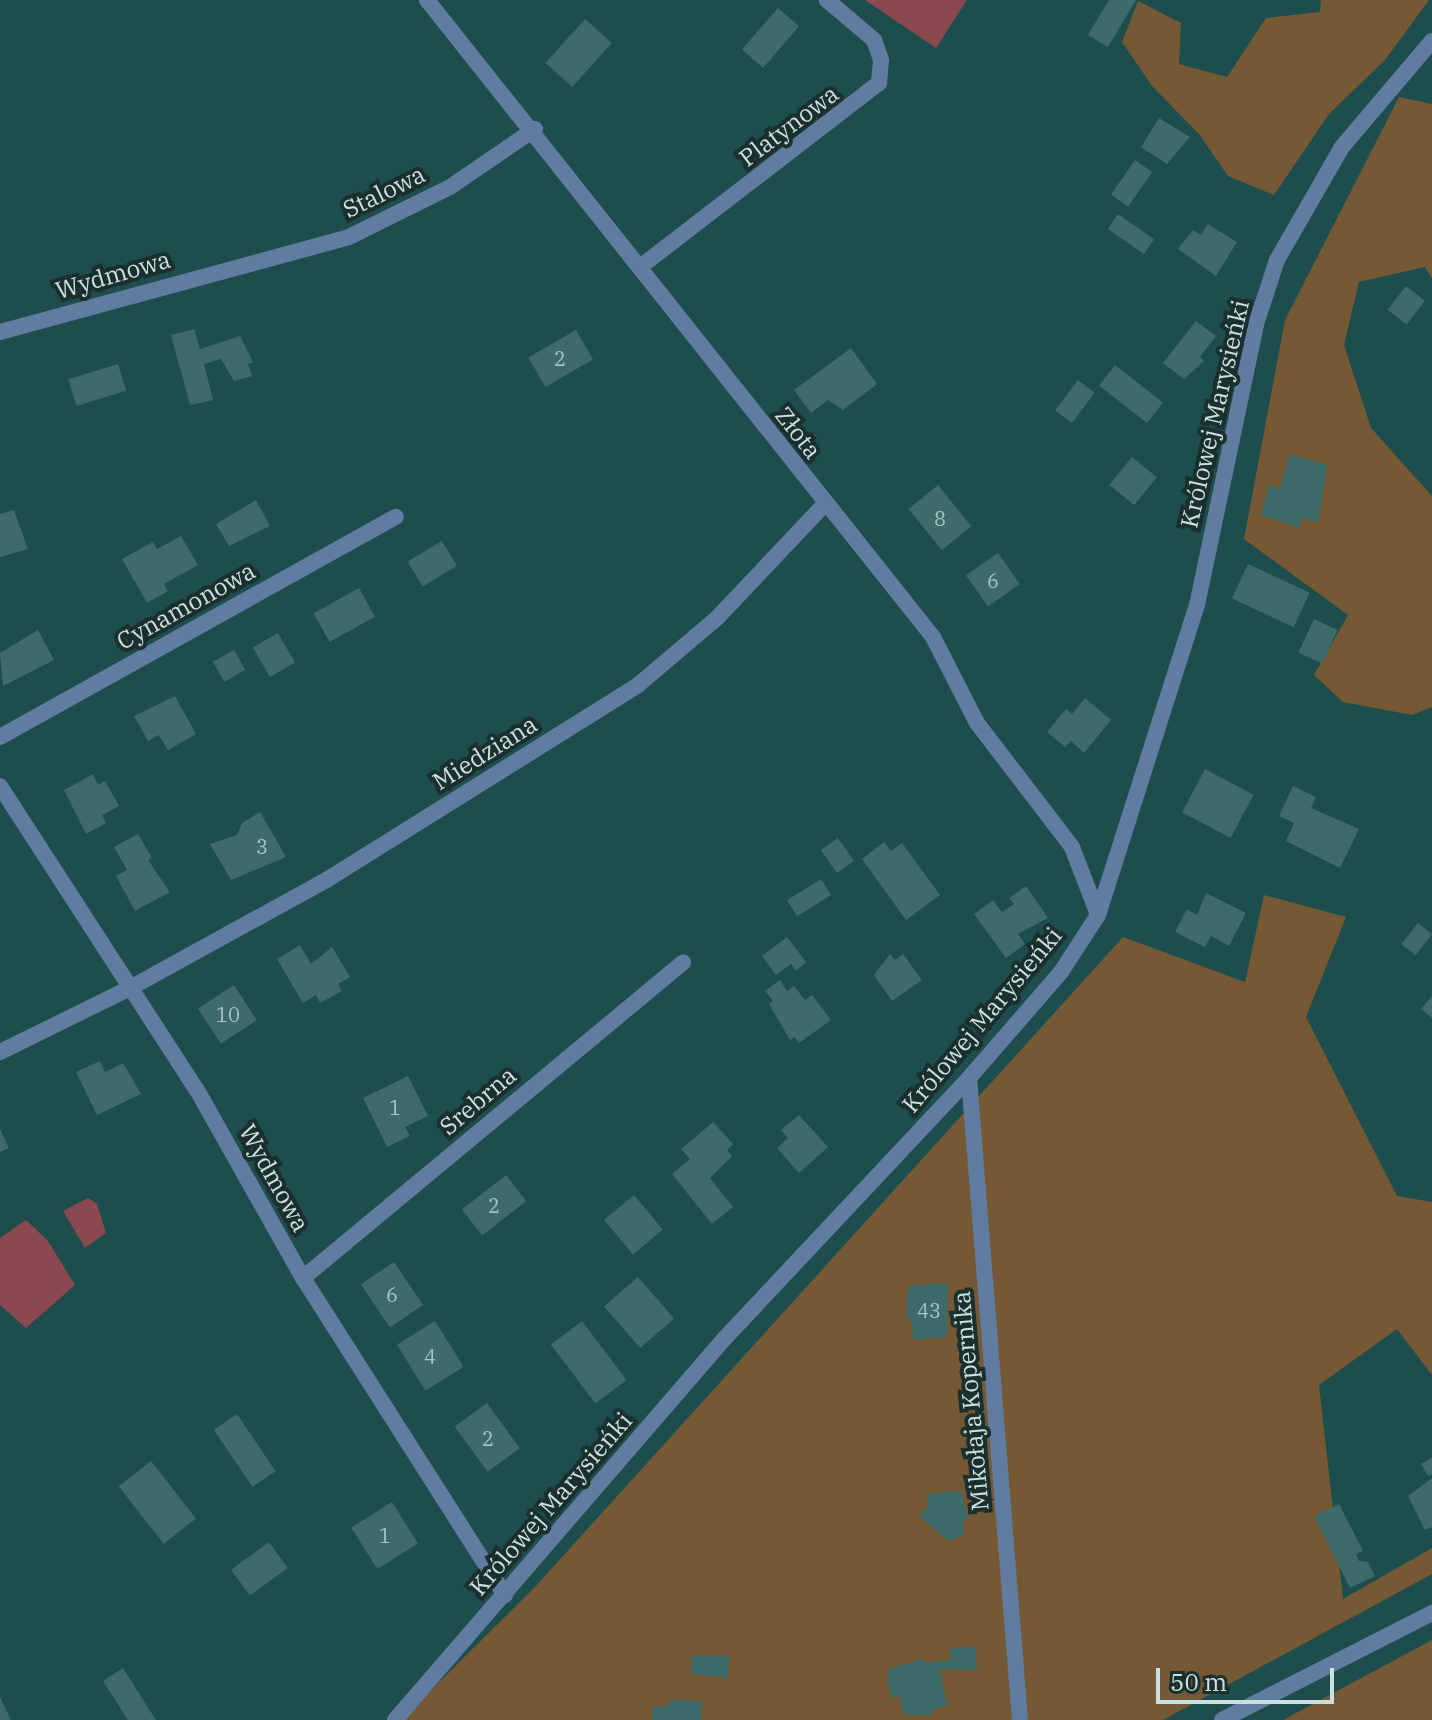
<!DOCTYPE html>
<html>
<head>
<meta charset="utf-8">
<style>
	body { margin:0 }
	#map { position:relative; width:1432px; height:1720px; overflow:hidden; background:#1d4d4c; font-family:"IBM Plex Serif",serif }
	div>[style] { position:absolute }
	[style*='--x'] { left:calc(var(--x)*1px); top:calc(var(--y)*1px); width:calc(var(--w)*1px); rotate:calc(var(--a)*1deg) }
	.green>* { inset:0; background:#745934 }
	.water>* { inset:0; background:#89494f }
	.building>* { inset:0; background:#3c6b6a; transform-origin:0 0 }
	.minor>* { height:16px; margin:-8px; padding:0 8px; transform-origin:8px; border-radius:8px; background:#607da1 }
	span { translate:-50% -50%; white-space:nowrap; text-align:center; line-height:1.15; -webkit-text-stroke:8px #1b2f2e; paint-order:stroke }
	.number-label { font-size:20px; color:#a6c4c3 }
	.number-label span { -webkit-text-stroke-width:0 }
	.street-label { font-size:24px; color:#c9e1e1 }
	.scale { position:absolute; left:1156px; top:1668px; width:178px; height:36px; box-sizing:border-box; border:4px solid #c9e1e1; border-top:0; padding-left:10px; font-size:24px; line-height:28px; white-space:nowrap; color:#c9e1e1; -webkit-text-stroke:6px #1b2f2e; paint-order:stroke }
</style>
</head>
<body>
<div id="map">
	<div class="green">
		<div style="clip-path:polygon(1321px 0,1429px 0,1385px 60px,1329px 114px,1274px 195px,1228px 176px,1199px 134px,1152px 86px,1122px 42px,1138px 1px,1181px 23px,1179px 64px,1227px 77px,1266px 18px,1320px 12px)"></div>
		<div style="clip-path:polygon(1399px 97px,1432px 104px,1432px 278px,1425px 267px,1359px 282px,1344px 345px,1371px 428px,1432px 496px,1432px 707px,1412px 715px,1343px 702px,1314px 675px,1348px 615px,1244px 539px,1285px 320px)"></div>
		<div style="clip-path:polygon(1264px 895px,1346px 917px,1306px 1017px,1397px 1196px,1432px 1202px,1432px 1375px,1397px 1329px,1319px 1385px,1343px 1599px,1432px 1548px,1432px 1574px,1163px 1720px,401px 1720px,534px 1588px,1123px 937px,1245px 982px)"></div>
		<div style="clip-path:polygon(1432px 1640px,1432px 1720px,1283px 1720px)"></div>
	</div>
	<div class="water">
		<div style="clip-path:polygon(865px 0,967px 0,936px 48px)"></div>
		<div style="clip-path:polygon(88px 1198px,97px 1204px,106px 1233px,85px 1248px,63px 1211px)"></div>
		<div style="clip-path:polygon(26px 1220px,48px 1241px,75px 1285px,26px 1328px,0 1305px,0 1238px)"></div>
	</div>
	<div class="building">
		<div style="clip-path:polygon(1109px 0,1136px 0,1108px 47px,1088px 35px)"></div>
		<div style="left:778px;top:8px;width:28px;height:55px;rotate:41deg"></div>
		<div style="left:585px;top:19px;width:36px;height:59px;rotate:42deg"></div>
		<div style="clip-path:polygon(1159px 118px,1190px 137px,1167px 164px,1141px 147px)"></div>
		<div style="left:1135px;top:160px;width:21px;height:42px;rotate:35deg"></div>
		<div style="left:1118px;top:214px;width:44px;height:18px;rotate:35deg"></div>
		<div style="clip-path:polygon(1208px 224px,1237px 242px,1216px 276px,1178px 249px,1193px 230px,1201px 235px)"></div>
		<div style="left:1406px;top:286px;width:24px;height:30px;rotate:38deg"></div>
		<div style="clip-path:polygon(1196px 321px,1216px 336px,1200px 357px,1204px 361px,1184px 379px,1163px 363px)"></div>
		<div style="clip-path:polygon(194px 329px,200px 349px,240px 336px,253px 362px,248px 364px,252px 376px,234px 381px,221px 359px,204px 364px,213px 400px,190px 405px,171px 335px)"></div>
		<div style="left:576px;top:330px;width:34px;height:55px;rotate:60deg"></div>
		<div style="clip-path:polygon(851px 348px,877px 384px,843px 410px,828px 400px,811px 413px,794px 390px)"></div>
		<div style="left:118px;top:364px;width:28px;height:52px;rotate:73deg"></div>
		<div style="left:1115px;top:365px;width:61px;height:26px;rotate:38deg"></div>
		<div style="left:1078px;top:380px;width:21px;height:38px;rotate:37deg"></div>
		<div style="clip-path:polygon(1290px 454px,1327px 465px,1318px 523px,1302px 518px,1299px 528px,1261px 515px,1269px 485px,1280px 488px)"></div>
		<div style="left:1132px;top:457px;width:32px;height:36px;rotate:39deg"></div>
		<div style="left:938px;top:485px;width:53px;height:38px;rotate:51deg"></div>
		<div style="clip-path:polygon(256px 500px,270px 526px,229px 546px,216px 524px)"></div>
		<div style="clip-path:polygon(14px 510px,28px 549px,0 557px,0 514px)"></div>
		<div style="clip-path:polygon(181px 536px,198px 565px,164px 584px,168px 591px,147px 603px,122px 559px,153px 542px,157px 549px)"></div>
		<div style="left:442px;top:541px;width:29px;height:40px;rotate:59deg"></div>
		<div style="left:998px;top:553px;width:38px;height:39px;rotate:55deg"></div>
		<div style="left:1248px;top:564px;width:68px;height:38px;rotate:25deg"></div>
		<div style="left:359px;top:588px;width:33px;height:52px;rotate:61deg"></div>
		<div style="left:1314px;top:619px;width:26px;height:37px;rotate:25deg"></div>
		<div style="clip-path:polygon(38px 630px,54px 660px,3px 686px,0 653px)"></div>
		<div style="left:278px;top:633px;width:34px;height:29px;rotate:60deg"></div>
		<div style="left:234px;top:650px;width:23px;height:24px;rotate:61deg"></div>
		<div style="clip-path:polygon(175px 696px,196px 734px,168px 750px,159px 735px,148px 741px,134px 716px)"></div>
		<div style="clip-path:polygon(1085px 698px,1111px 720px,1084px 753px,1071px 741px,1065px 747px,1047px 732px,1066px 709px,1072px 714px)"></div>
		<div style="left:1205px;top:769px;width:55px;height:49px;rotate:28deg"></div>
		<div style="clip-path:polygon(93px 774px,98px 785px,105px 781px,119px 806px,102px 815px,106px 823px,86px 834px,64px 790px)"></div>
		<div style="clip-path:polygon(1293px 786px,1316px 797px,1311px 808px,1359px 829px,1340px 868px,1286px 841px,1294px 823px,1279px 816px)"></div>
		<div style="clip-path:polygon(260px 812px,286px 857px,231px 880px,210px 844px,237px 835px,242px 823px)"></div>
		<div style="clip-path:polygon(138px 834px,152px 858px,148px 860px,170px 892px,135px 911px,116px 876px,127px 870px,114px 847px)"></div>
		<div style="left:838px;top:838px;width:28px;height:21px;rotate:55deg"></div>
		<div style="clip-path:polygon(884px 842px,891px 851px,902px 843px,940px 895px,906px 920px,862px 859px)"></div>
		<div style="left:821px;top:879px;width:19px;height:40px;rotate:58deg"></div>
		<div style="clip-path:polygon(1026px 886px,1048px 918px,1018px 934px,1025px 944px,1006px 958px,974px 914px,993px 900px,1002px 912px,1014px 904px,1009px 898px)"></div>
		<div style="clip-path:polygon(1206px 893px,1246px 913px,1229px 946px,1211px 936px,1205px 947px,1175px 932px,1187px 909px,1197px 915px)"></div>
		<div style="left:1418px;top:923px;width:18px;height:27px;rotate:38deg"></div>
		<div style="clip-path:polygon(787px 937px,806px 962px,796px 971px,791px 964px,776px 975px,762px 956px)"></div>
		<div style="clip-path:polygon(300px 945px,311px 964px,332px 947px,350px 977px,338px 984px,342px 991px,320px 1003px,316px 995px,303px 1003px,277px 959px)"></div>
		<div style="clip-path:polygon(890px 954px,895px 960px,903px 954px,922px 980px,892px 1001px,874px 975px)"></div>
		<div style="clip-path:polygon(780px 980px,787px 991px,794px 986px,805px 1000px,812px 995px,831px 1020px,799px 1043px,794px 1037px,790px 1040px,769px 1004px,773px 1001px,765px 991px)"></div>
		<div style="left:234px;top:985px;width:42px;height:43px;rotate:57deg"></div>
		<div style="clip-path:polygon(1432px 996px,1432px 1018px,1421px 1009px)"></div>
		<div style="clip-path:polygon(100px 1061px,105px 1072px,123px 1063px,141px 1094px,97px 1115px,76px 1072px)"></div>
		<div style="clip-path:polygon(408px 1076px,428px 1116px,405px 1127px,410px 1136px,387px 1147px,363px 1098px)"></div>
		<div style="clip-path:polygon(799px 1115px,828px 1147px,799px 1173px,777px 1148px,788px 1138px,781px 1130px)"></div>
		<div style="clip-path:polygon(713px 1122px,733px 1144px,727px 1150px,732px 1156px,710px 1178px,733px 1207px,712px 1224px,672px 1174px,690px 1159px,681px 1149px)"></div>
		<div style="clip-path:polygon(0 1129px,9px 1148px,0 1152px)"></div>
		<div style="left:506px;top:1175px;width:33px;height:56px;rotate:52deg"></div>
		<div style="left:634px;top:1195px;width:45px;height:39px;rotate:50deg"></div>
		<div style="left:394px;top:1262px;width:52px;height:40px;rotate:56deg"></div>
		<div style="left:638px;top:1277px;width:55px;height:45px;rotate:49deg"></div>
		<div style="clip-path:polygon(948px 1283px,947px 1337px,913px 1340px,911px 1320px,906px 1317px,908px 1286px)"></div>
		<div style="left:435px;top:1321px;width:54px;height:45px;rotate:58deg"></div>
		<div style="left:582px;top:1321px;width:74px;height:39px;rotate:53deg"></div>
		<div style="left:487px;top:1403px;width:56px;height:40px;rotate:54deg"></div>
		<div style="left:237px;top:1414px;width:69px;height:28px;rotate:56deg"></div>
		<div style="clip-path:polygon(1432px 1458px,1432px 1474px,1428px 1476px,1421px 1464px)"></div>
		<div style="left:151px;top:1461px;width:73px;height:41px;rotate:52deg"></div>
		<div style="clip-path:polygon(1432px 1478px,1432px 1527px,1425px 1530px,1408px 1496px)"></div>
		<div style="clip-path:polygon(961px 1491px,968px 1519px,963px 1520px,964px 1535px,948px 1541px,919px 1516px,928px 1506px,927px 1494px)"></div>
		<div style="left:392px;top:1502px;width:49px;height:48px;rotate:58deg"></div>
		<div style="clip-path:polygon(1339px 1504px,1363px 1551px,1356px 1554px,1359px 1561px,1368px 1562px,1375px 1576px,1350px 1588px,1314px 1516px)"></div>
		<div style="left:269px;top:1542px;width:32px;height:47px;rotate:54deg"></div>
		<div style="clip-path:polygon(975px 1646px,977px 1670px,940px 1669px,947px 1706px,933px 1709px,930px 1716px,903px 1714px,900px 1696px,893px 1698px,888px 1687px,888px 1669px,924px 1658px,925px 1663px,951px 1660px,950px 1648px)"></div>
		<div style="clip-path:polygon(692px 1656px,729px 1656px,728px 1678px,691px 1674px)"></div>
		<div style="clip-path:polygon(123px 1668px,140px 1695px,156px 1720px,128px 1720px,103px 1681px)"></div>
		<div style="clip-path:polygon(0 1697px,11px 1720px,0 1720px)"></div>
		<div style="clip-path:polygon(670px 1700px,702px 1701px,701px 1720px,652px 1720px,653px 1706px,669px 1706px)"></div>
	</div>
	<div class="minor">
		<div style="--x:427;--y:0;--w:814;--a:51.54"></div>
		<div style="--x:933;--y:637;--w:97;--a:62.9"></div>
		<div style="--x:977;--y:723;--w:156;--a:52.5"></div>
		<div style="--x:1072;--y:847;--w:73;--a:69.1"></div>
		<div style="--x:640;--y:267;--w:302;--a:-37.6"></div>
		<div style="--x:879;--y:83;--w:23;--a:-85"></div>
		<div style="--x:881;--y:60;--w:21;--a:-109"></div>
		<div style="--x:874;--y:40;--w:62;--a:-139.6"></div>
		<div style="--x:0;--y:332;--w:362;--a:-15.2"></div>
		<div style="--x:349;--y:237;--w:113;--a:-26.3"></div>
		<div style="--x:450;--y:187;--w:103;--a:-34.3"></div>
		<div style="--x:0;--y:737;--w:453;--a:-29.1"></div>
		<div style="--x:0;--y:786;--w:362;--a:57.1"></div>
		<div style="--x:197;--y:1090;--w:216;--a:60.6"></div>
		<div style="--x:303;--y:1278;--w:376;--a:57.5"></div>
		<div style="--x:0;--y:1052;--w:145;--a:-26.2"></div>
		<div style="--x:130;--y:988;--w:226;--a:-28.8"></div>
		<div style="--x:328;--y:879;--w:366;--a:-32"></div>
		<div style="--x:638;--y:685;--w:104;--a:-40.3"></div>
		<div style="--x:717;--y:618;--w:156;--a:-46.6"></div>
		<div style="--x:969;--y:1078;--w:644;--a:85.46"></div>
		<div style="--x:303;--y:1278;--w:494;--a:-39.7"></div>
		<div style="--x:395;--y:1720;--w:505;--a:-49.18"></div>
		<div style="--x:725;--y:1338;--w:357;--a:-46.8"></div>
		<div style="--x:969;--y:1078;--w:140;--a:-49"></div>
		<div style="--x:1061;--y:972;--w:68;--a:-57"></div>
		<div style="--x:1098;--y:915;--w:325;--a:-72.3"></div>
		<div style="--x:1197;--y:605;--w:287;--a:-78.1"></div>
		<div style="--x:1256;--y:324;--w:67;--a:-71.8"></div>
		<div style="--x:1277;--y:260;--w:130;--a:-60.1"></div>
		<div style="--x:1342;--y:147;--w:139;--a:-49.7"></div>
		<div style="--x:1222;--y:1720;--w:236;--a:-27"></div>
	</div>
	<div class="number-label">
		<span style="left:560px;top:358px">2</span>
		<span style="left:940px;top:518px">8</span>
		<span style="left:993px;top:580px">6</span>
		<span style="left:262px;top:846px">3</span>
		<span style="left:228px;top:1014px">10</span>
		<span style="left:395px;top:1107px">1</span>
		<span style="left:494px;top:1205px">2</span>
		<span style="left:392px;top:1294px">6</span>
		<span style="left:929px;top:1310px">43</span>
		<span style="left:430px;top:1356px">4</span>
		<span style="left:488px;top:1438px">2</span>
		<span style="left:385px;top:1535px">1</span>
	</div>
	<div class="street-label">
		<span style="left:789px;top:126px;rotate:-37deg">Platynowa</span>
		<span style="left:384px;top:192px;rotate:-26deg">Stalowa</span>
		<span style="left:113px;top:275px;rotate:-16deg">Wydmowa</span>
		<span style="left:1215px;top:414px;rotate:-77deg">Królowej Marysieńki</span>
		<span style="left:798px;top:433px;rotate:52deg">Złota</span>
		<span style="left:186px;top:606px;rotate:-29deg">Cynamonowa</span>
		<span style="left:485px;top:753px;rotate:-32deg">Miedziana</span>
		<span style="left:982px;top:1020px;rotate:-50deg">Królowej Marysieńki</span>
		<span style="left:478px;top:1101px;rotate:-40deg">Srebrna</span>
		<span style="left:274px;top:1178px;rotate:61deg">Wydmowa</span>
		<span style="left:971px;top:1401px;rotate:-95deg">Mikołaja Kopernika</span>
		<span style="left:551px;top:1504px;rotate:-49deg">Królowej Marysieńki</span>
	</div>
	<div class="scale">50 m</div>
</div>
</body>
</html>
